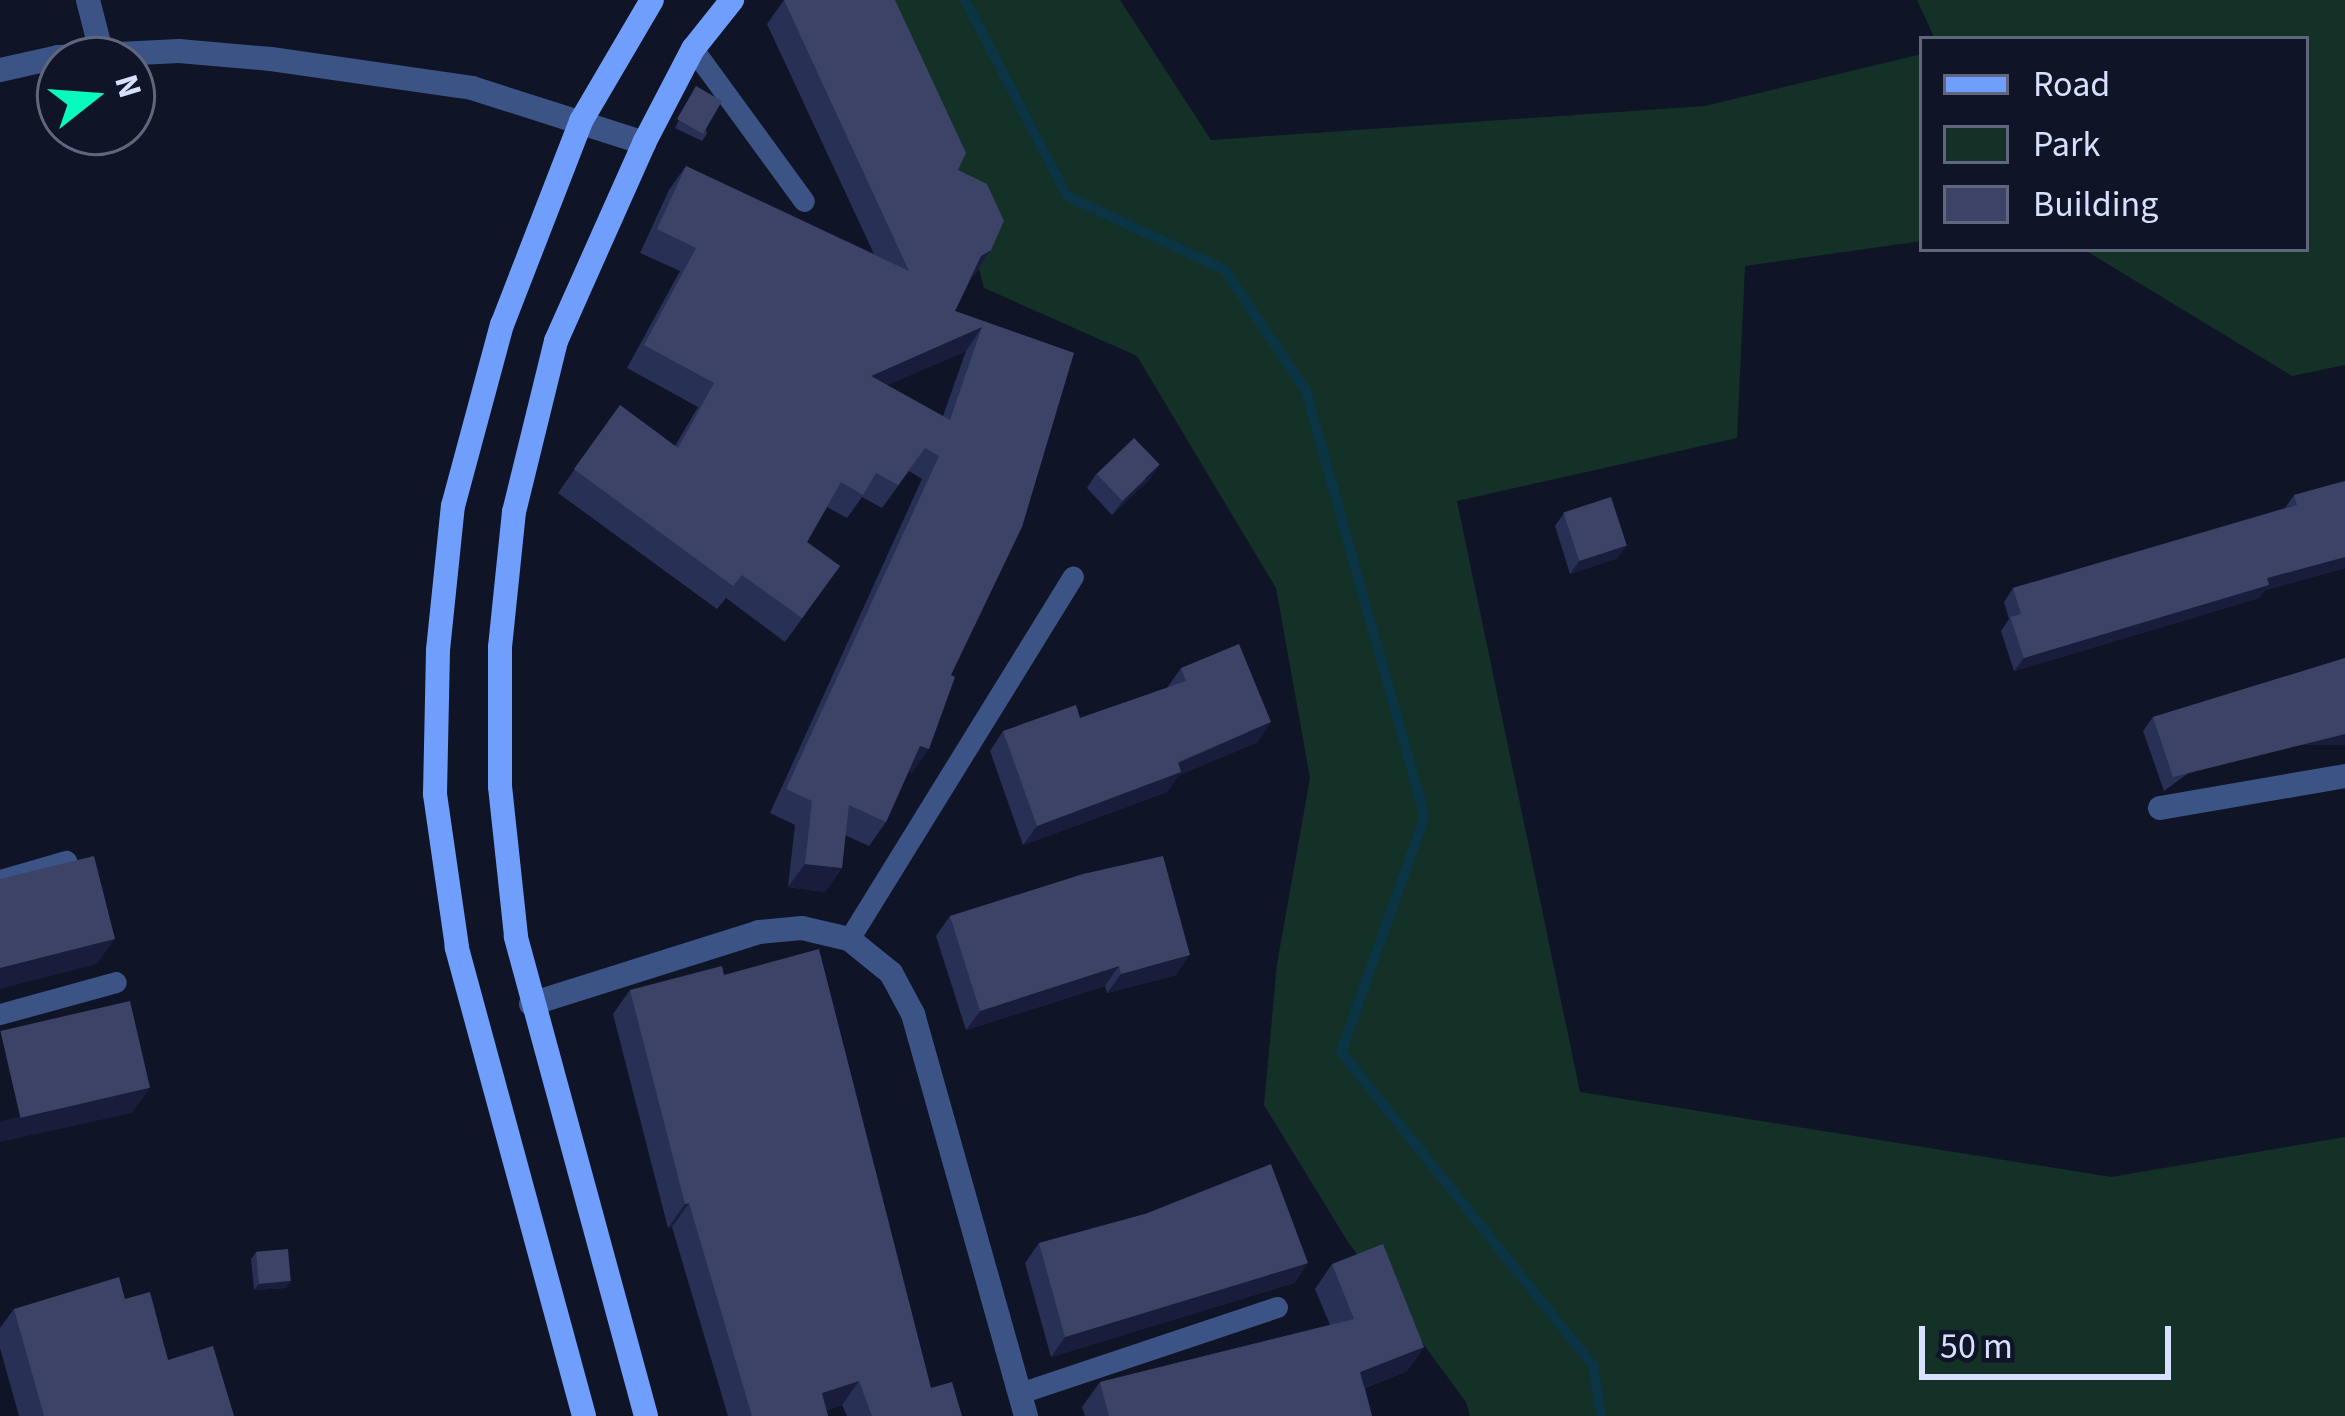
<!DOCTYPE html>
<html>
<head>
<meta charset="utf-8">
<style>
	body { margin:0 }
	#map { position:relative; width:2345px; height:1416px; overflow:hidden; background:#101427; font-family:"Source Sans 3",sans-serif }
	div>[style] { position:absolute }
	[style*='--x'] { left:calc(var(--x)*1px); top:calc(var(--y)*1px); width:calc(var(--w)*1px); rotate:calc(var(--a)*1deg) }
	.green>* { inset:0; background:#133126 }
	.stream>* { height:10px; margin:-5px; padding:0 5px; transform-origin:5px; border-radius:5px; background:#0b3545 }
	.lane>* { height:21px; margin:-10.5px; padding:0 10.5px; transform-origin:10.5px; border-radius:10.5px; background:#3c5386 }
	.street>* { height:24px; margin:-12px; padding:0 12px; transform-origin:12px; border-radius:12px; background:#3c5386 }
	.secondary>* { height:24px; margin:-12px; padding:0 12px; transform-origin:12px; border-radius:12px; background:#6f9efd }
	.wall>* { inset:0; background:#293055 }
	.shaded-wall>* { inset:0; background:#171d3b; transform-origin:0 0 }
	.building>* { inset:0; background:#3c4367; transform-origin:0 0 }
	span { translate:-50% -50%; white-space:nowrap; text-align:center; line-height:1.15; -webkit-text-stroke:10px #101427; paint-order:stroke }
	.legend { position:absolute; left:1919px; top:36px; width:390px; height:216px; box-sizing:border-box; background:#101427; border:3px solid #60667d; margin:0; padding:15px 21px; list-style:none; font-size:36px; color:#d7e0fe }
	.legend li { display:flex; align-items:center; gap:24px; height:60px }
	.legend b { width:60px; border:3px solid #60667d }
	.north { position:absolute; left:36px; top:36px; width:120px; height:120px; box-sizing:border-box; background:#101427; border:3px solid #60667d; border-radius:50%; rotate:73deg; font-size:33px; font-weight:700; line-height:48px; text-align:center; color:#d7e0fe }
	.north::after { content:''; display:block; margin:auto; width:42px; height:54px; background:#06fcbe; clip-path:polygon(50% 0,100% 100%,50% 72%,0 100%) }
	.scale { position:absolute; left:1919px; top:1326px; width:252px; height:54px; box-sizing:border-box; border:6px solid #d7e0fe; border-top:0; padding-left:15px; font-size:36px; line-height:42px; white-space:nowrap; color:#d7e0fe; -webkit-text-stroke:9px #101427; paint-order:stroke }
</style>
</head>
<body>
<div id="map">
	<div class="green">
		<div style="clip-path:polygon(863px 0,1120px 0,1211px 140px,1705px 106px,1922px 54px,1922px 241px,1745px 266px,1737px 438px,1457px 501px,1580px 1092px,2111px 1177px,2345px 1137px,2345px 1416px,1470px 1416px,1466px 1402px,1348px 1242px,1264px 1105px,1277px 964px,1310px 778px,1276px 588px,1137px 356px,984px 288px,949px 157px)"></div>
		<div style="clip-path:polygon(1917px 0,2345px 0,2345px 365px,2292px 376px,2083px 249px,2306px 249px,2306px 39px,1935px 39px)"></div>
	</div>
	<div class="stream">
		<div style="--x:965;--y:0;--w:221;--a:62.5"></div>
		<div style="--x:1067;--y:196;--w:174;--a:25.1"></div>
		<div style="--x:1225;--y:270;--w:146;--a:56.2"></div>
		<div style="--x:1306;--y:391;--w:441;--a:74.4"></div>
		<div style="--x:1425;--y:816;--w:251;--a:109.6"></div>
		<div style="--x:1341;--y:1052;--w:402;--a:51.2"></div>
		<div style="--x:1593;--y:1365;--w:52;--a:81.1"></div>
	</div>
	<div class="lane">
		<div style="--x:693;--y:49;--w:188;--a:53.9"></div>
		<div style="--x:0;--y:880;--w:69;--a:-16.1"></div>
		<div style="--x:849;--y:939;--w:426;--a:-58.3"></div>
		<div style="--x:0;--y:1014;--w:120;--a:-15.4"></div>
		<div style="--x:1020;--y:1393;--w:271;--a:-18.5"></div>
	</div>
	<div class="street">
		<div style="--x:88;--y:0;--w:57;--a:75.7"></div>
		<div style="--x:0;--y:70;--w:59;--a:-12.6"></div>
		<div style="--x:58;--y:57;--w:121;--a:-2.8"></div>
		<div style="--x:179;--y:51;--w:92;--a:5"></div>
		<div style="--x:271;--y:59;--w:203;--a:8.2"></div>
		<div style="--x:472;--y:88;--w:181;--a:17.7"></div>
		<div style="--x:2160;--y:808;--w:188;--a:-9.8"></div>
		<div style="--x:531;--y:1004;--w:239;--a:-17.5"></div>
		<div style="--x:759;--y:932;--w:43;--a:-5.3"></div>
		<div style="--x:802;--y:928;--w:48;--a:13.2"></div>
		<div style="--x:849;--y:939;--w:54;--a:39"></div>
		<div style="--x:891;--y:973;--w:47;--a:61.8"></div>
		<div style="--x:913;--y:1014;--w:418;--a:74.3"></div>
	</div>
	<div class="secondary">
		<div style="--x:584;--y:1416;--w:486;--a:-105.2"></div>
		<div style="--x:457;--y:947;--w:155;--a:-98.2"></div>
		<div style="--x:435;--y:794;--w:144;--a:-88.8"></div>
		<div style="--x:438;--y:650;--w:145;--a:-84.1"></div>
		<div style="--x:453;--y:506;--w:188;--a:-74.9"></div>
		<div style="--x:502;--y:325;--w:219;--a:-68.8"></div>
		<div style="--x:581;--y:121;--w:140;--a:-59.6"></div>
		<div style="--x:646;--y:1416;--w:497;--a:-105.2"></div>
		<div style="--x:516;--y:936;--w:151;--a:-96.1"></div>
		<div style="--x:500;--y:786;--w:139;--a:-90"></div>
		<div style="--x:500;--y:647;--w:136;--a:-84.1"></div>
		<div style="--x:514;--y:512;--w:176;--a:-76.2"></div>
		<div style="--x:556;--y:341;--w:217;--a:-66"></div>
		<div style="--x:644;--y:143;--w:106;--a:-62.5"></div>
		<div style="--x:693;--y:49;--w:63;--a:-51.5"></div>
	</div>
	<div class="wall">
		<div style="clip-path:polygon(evenodd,784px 0,958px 170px,991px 250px,975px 274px,972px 276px,955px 311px,1074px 353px,951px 675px,912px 773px,909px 771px,886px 822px,869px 846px,845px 835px,842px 868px,825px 892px,788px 887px,795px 825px,770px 813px,922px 479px,909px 471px,882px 508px,862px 497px,847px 518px,827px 507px,807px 542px,840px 566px,785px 642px,726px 598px,717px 609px,558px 493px,620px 405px,675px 446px,698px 407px,627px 368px,680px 271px,640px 253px,669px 190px,686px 166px,874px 254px,767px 24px,784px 0,966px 351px,943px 416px,887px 385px,966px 351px)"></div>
		<div style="clip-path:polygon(696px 86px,707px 134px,702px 141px,675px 128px)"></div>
		<div style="clip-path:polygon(1096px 474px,1150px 479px,1112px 515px,1087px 488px)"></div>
		<div style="clip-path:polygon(2345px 481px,2345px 568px,2265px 590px,2259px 598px,2014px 671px,2001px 631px,2009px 619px,2004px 602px,2013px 588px,2285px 508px,2294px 495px)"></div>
		<div style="clip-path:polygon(1564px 513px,1618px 558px,1570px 574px,1555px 526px)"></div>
		<div style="clip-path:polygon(2345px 658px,2164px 791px,2143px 731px,2153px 717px)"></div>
		<div style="clip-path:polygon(1181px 668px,1258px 742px,1179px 775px,1167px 792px,1023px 845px,990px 751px,1003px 731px,1080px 718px,1167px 688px)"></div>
		<div style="clip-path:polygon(950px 916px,1176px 975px,1107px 993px,1105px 986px,966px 1030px,936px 936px)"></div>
		<div style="clip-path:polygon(724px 975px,931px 1388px,962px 1416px,847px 1416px,842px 1405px,827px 1410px,828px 1416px,728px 1416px,672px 1227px,668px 1228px,613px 1014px,630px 990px)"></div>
		<div style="clip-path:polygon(1145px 1214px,1308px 1263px,1294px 1283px,1051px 1357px,1025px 1263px,1039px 1243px)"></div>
		<div style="clip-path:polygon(256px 1252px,286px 1288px,254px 1290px,251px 1259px)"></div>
		<div style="clip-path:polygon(1332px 1264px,1424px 1347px,1407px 1371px,1365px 1388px,1372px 1416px,1085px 1416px,1082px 1407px,1100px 1382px,1330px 1325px,1315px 1289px)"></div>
		<div style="clip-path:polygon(125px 1299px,168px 1360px,234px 1416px,19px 1416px,0 1348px,0 1328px,14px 1309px)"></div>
	</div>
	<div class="shaded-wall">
		<div style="clip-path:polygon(991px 250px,975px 274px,964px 279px,981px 256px)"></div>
		<div style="clip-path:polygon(982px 327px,966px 351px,854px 400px,871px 376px)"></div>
		<div style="clip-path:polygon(1160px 465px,1150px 479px,1112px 515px,1122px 502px)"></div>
		<div style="clip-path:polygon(1627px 545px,1618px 558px,1570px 574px,1580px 560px)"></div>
		<div style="clip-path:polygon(2345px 557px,2345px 568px,2265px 590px,2259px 598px,2014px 671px,2024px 658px,2267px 578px)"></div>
		<div style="clip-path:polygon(1271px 722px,1258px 742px,1179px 775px,1167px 792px,1023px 845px,1037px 826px)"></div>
		<div style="left:2345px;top:734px;width:11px;height:177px;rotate:90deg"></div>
		<div style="clip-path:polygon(920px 746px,929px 749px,912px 773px,904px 770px)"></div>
		<div style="clip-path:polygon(805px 864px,842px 868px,825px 892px,788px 887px)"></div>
		<div style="clip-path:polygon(115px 939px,97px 964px,0 989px,0 968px)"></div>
		<div style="clip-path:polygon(1190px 955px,1176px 975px,1107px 993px,1121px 974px)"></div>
		<div style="clip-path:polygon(1119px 966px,1105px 986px,966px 1030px,980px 1011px)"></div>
		<div style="clip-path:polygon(150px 1088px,132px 1113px,0 1142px,0 1121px)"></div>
		<div style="clip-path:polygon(689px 1203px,672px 1227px,668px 1228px,685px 1204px)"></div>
		<div style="clip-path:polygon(1308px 1263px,1294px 1283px,1051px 1357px,1065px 1337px)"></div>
		<div style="clip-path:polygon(291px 1281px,286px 1288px,254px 1290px,259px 1284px)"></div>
		<div style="clip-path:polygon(1424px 1347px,1407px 1371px,1343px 1396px,1360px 1372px)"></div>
		<div style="clip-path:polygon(859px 1381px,842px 1405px,808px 1416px,822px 1393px)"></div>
	</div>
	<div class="building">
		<div style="clip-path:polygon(evenodd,784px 0,895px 0,966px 153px,958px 170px,987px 184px,1004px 221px,991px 250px,981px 256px,955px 311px,1074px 353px,1022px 527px,951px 675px,955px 677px,929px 749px,920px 746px,886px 822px,849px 805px,842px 868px,805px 864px,812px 801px,786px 789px,939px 456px,925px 448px,898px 485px,876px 473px,863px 495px,841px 482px,807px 542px,840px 566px,802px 618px,742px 575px,733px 586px,574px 469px,620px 405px,678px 448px,714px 383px,644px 345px,696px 248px,657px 229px,686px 166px,909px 271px,784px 0,982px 327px,950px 420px,871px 376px,982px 327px)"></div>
		<div style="left:696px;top:86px;width:30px;height:38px;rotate:30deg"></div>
		<div style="left:1134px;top:438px;width:37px;height:52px;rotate:46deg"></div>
		<div style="clip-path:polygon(2345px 481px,2345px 557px,2267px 578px,2269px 585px,2024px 658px,2010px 617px,2021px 614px,2013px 588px,2297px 505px,2294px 495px)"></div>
		<div style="left:1611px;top:497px;width:51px;height:50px;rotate:72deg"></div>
		<div style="clip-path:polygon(1239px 644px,1271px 722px,1178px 762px,1181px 772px,1037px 826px,1003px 731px,1076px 705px,1080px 718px,1186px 681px,1181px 668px)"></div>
		<div style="clip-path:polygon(2345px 658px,2345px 734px,2173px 777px,2153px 717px)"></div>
		<div style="clip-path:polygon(94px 856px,115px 939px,0 968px,0 879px)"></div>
		<div style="clip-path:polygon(1163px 856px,1190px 955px,1121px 974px,1119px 966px,980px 1011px,950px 916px,1083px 874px)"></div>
		<div style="clip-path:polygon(819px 949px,931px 1388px,952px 1382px,962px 1416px,872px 1416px,859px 1381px,822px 1393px,828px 1416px,752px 1416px,689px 1203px,685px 1204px,630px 990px,722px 966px,724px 975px)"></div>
		<div style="left:130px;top:1001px;width:89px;height:133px;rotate:77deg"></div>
		<div style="clip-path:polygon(1271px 1164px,1308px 1263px,1065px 1337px,1039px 1243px,1145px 1214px)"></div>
		<div style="clip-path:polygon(1383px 1244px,1424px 1347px,1360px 1372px,1372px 1416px,1109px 1416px,1100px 1382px,1354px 1319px,1332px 1264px)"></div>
		<div style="left:288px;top:1249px;width:32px;height:32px;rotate:85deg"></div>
		<div style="clip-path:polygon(119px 1277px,125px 1299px,150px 1292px,168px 1360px,213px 1346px,234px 1416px,44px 1416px,14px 1309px)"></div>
	</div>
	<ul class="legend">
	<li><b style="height:15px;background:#6f9efd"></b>Road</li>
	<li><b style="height:33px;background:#133126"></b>Park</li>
	<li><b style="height:33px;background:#3c4367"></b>Building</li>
	</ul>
	<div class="north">N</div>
	<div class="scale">50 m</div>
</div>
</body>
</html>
